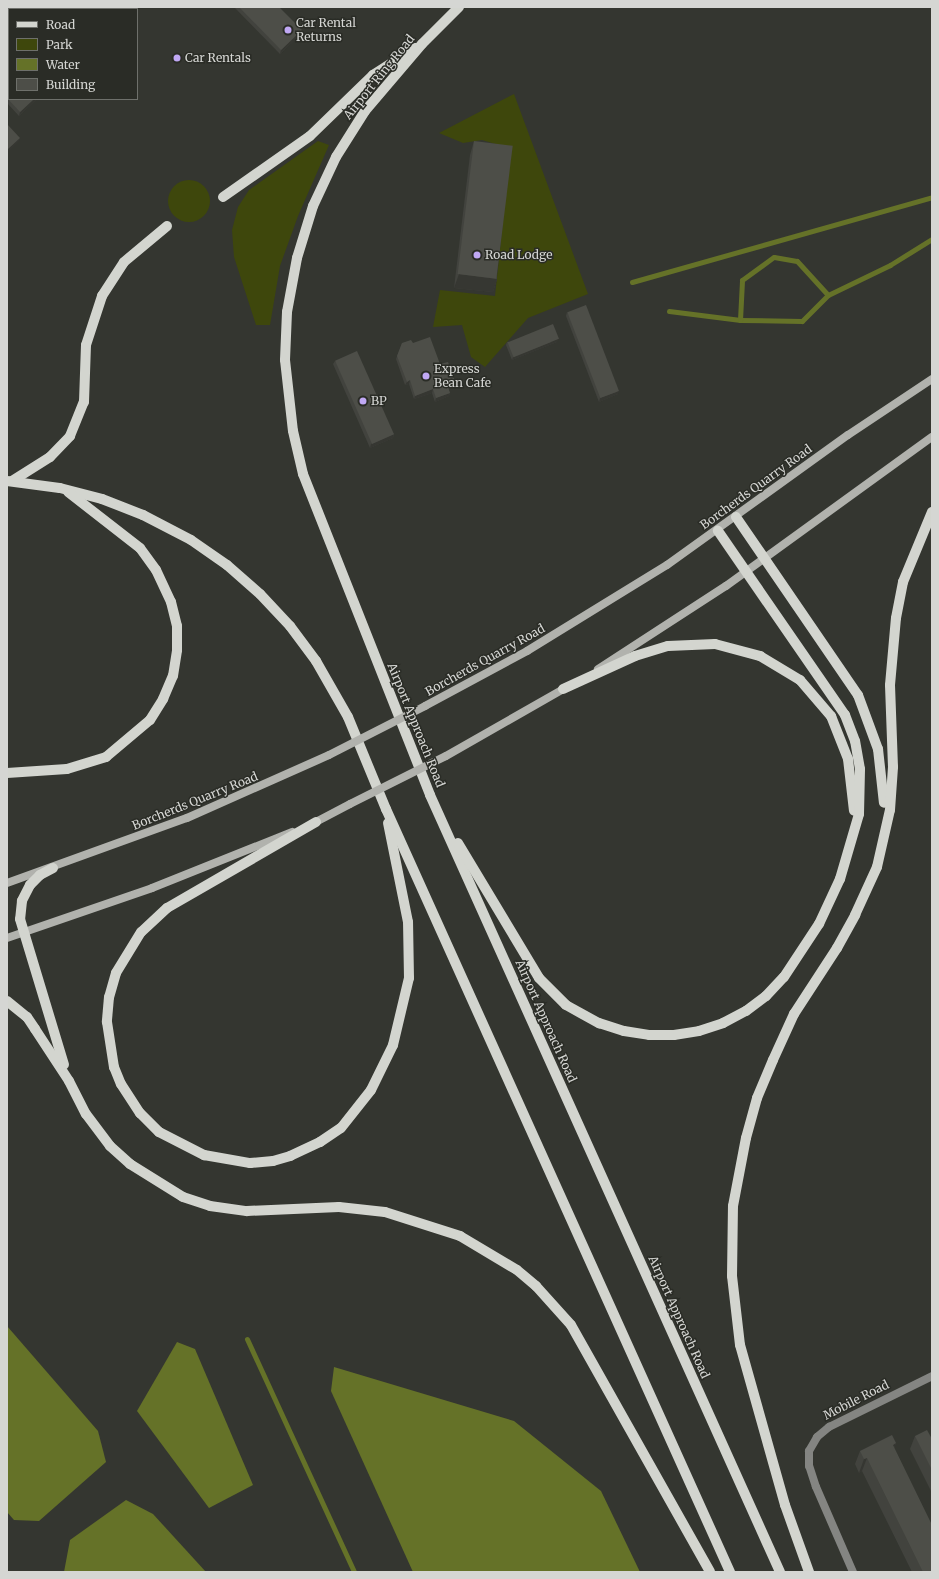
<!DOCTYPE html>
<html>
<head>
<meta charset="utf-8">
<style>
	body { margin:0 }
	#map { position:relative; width:939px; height:1579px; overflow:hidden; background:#343630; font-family:Merriweather,serif }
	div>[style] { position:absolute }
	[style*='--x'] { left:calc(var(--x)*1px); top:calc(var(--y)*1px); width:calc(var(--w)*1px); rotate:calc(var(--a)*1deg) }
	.green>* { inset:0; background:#3e470c }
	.round { border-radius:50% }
	.water>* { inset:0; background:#657228 }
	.stream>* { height:5px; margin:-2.5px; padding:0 2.5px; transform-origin:2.5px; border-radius:2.5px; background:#657228 }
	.minor>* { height:8px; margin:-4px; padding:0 4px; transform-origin:4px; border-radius:4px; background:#848582 }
	.secondary>* { height:8px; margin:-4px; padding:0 4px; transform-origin:4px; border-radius:4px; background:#b1b2ad }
	.primary>* { height:10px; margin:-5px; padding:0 5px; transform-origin:5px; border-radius:5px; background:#d3d5cf }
	.secondary-bridge>* { height:8px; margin:-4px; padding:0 4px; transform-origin:4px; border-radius:4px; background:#b1b2ad }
	.wall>* { inset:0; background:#42433e }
	.shaded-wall>* { inset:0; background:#363732 }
	.building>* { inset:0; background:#4d4e48; transform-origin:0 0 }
	.dots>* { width:11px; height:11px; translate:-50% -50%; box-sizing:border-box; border:2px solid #2a2c26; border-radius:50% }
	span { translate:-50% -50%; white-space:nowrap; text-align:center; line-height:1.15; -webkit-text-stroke:3px #2a2c26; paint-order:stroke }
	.poi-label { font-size:12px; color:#d5d6d3 }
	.left { translate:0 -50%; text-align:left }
	.street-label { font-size:12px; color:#d5d6d3 }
	.frame { position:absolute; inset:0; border:8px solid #d5d6d3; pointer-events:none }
	.legend { position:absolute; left:8px; top:8px; width:130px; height:92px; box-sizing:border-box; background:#2a2c26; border:1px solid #6e706b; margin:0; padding:5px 7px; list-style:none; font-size:12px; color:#d5d6d3 }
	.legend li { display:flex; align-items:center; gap:8px; height:20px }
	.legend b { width:20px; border:1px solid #6e706b }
</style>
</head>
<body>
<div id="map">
	<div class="green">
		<div style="clip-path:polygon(514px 94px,588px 294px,528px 318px,485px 367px,471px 357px,462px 325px,433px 327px,440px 290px,495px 296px,510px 156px,499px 145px,482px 140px,463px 143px,439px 133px)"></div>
		<div style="clip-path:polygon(318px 141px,329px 145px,298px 216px,280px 266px,270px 325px,256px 325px,234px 257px,232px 230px,238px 207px,249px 190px)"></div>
		<div class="round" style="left:168px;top:180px;width:42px;height:42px"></div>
	</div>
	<div class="water">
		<div style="clip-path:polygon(7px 1326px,98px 1431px,106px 1462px,39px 1521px,14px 1520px,7px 1512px)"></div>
		<div style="clip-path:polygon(177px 1342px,195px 1349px,253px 1485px,209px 1508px,137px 1411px)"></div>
		<div style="clip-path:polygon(334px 1367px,514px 1421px,601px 1491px,640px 1572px,413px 1572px,331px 1391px)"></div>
		<div style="clip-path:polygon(126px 1500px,153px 1514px,206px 1572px,64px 1572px,70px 1540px)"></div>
	</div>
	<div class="stream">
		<div style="--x:632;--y:282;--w:312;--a:-15.8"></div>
		<div style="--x:669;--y:311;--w:72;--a:7.2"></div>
		<div style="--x:740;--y:320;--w:62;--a:0.9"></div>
		<div style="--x:802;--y:321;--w:37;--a:-45"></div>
		<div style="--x:740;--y:320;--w:40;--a:-87.1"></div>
		<div style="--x:742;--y:280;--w:39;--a:-36"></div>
		<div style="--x:774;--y:257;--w:23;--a:10"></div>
		<div style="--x:797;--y:261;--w:46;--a:47.6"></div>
		<div style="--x:828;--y:295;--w:69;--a:-25.8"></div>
		<div style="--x:890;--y:265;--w:49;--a:-31.8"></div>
		<div style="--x:247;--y:1339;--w:256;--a:65.3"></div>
	</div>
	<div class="minor">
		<div style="--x:853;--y:1572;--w:93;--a:-113.5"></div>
		<div style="--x:816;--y:1487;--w:22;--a:-108"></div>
		<div style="--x:809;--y:1466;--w:15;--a:-90"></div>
		<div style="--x:809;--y:1451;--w:16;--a:-60"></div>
		<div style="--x:817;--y:1437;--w:16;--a:-40"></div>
		<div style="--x:829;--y:1427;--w:115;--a:-26.3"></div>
	</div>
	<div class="secondary">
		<div style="--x:598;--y:669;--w:153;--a:-33"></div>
		<div style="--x:726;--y:586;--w:254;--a:-35.9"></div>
		<div style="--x:425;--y:706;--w:116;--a:-28.3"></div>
		<div style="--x:527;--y:651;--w:164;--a:-31.6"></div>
		<div style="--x:667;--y:565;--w:223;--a:-35.7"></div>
		<div style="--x:848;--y:435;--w:101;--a:-33.7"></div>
		<div style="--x:446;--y:756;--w:139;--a:-29.7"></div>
		<div style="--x:312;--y:824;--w:43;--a:-27.8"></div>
		<div style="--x:7;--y:883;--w:191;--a:-19.9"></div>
		<div style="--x:187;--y:818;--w:155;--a:-23.9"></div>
		<div style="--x:7;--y:938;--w:153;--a:-19"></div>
		<div style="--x:152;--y:888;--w:151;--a:-21.8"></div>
	</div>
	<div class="primary">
		<div style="--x:459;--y:7;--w:52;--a:135"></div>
		<div style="--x:422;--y:44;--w:88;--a:130.4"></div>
		<div style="--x:365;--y:111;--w:54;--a:122.2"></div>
		<div style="--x:336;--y:157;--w:54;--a:115.1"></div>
		<div style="--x:313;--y:206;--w:54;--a:107.1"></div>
		<div style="--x:297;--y:258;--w:55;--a:100.5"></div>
		<div style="--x:287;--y:312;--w:48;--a:92.4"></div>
		<div style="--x:285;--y:360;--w:71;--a:83.6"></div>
		<div style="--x:293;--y:431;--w:44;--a:76.9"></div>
		<div style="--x:303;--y:474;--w:345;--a:68.4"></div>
		<div style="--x:430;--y:795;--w:852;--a:65.75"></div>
		<div style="--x:223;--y:197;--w:106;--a:-35"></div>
		<div style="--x:310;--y:136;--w:88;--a:-44.1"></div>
		<div style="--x:373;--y:75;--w:50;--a:-32.7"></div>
		<div style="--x:7;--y:481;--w:53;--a:7.5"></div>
		<div style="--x:60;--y:488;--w:43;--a:14.7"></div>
		<div style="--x:102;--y:499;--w:44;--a:21.3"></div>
		<div style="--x:143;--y:515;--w:54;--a:27.5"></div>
		<div style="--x:191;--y:540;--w:44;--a:34.8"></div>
		<div style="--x:227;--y:565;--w:44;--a:41.3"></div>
		<div style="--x:260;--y:594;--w:44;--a:46.8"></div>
		<div style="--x:290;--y:626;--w:44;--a:53.4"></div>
		<div style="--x:316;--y:661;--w:64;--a:60.3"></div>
		<div style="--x:348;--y:717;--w:100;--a:67.6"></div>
		<div style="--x:386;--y:809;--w:837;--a:65.73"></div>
		<div style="--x:12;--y:481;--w:45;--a:-32.3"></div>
		<div style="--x:50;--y:457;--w:29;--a:-46"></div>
		<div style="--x:70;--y:436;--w:37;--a:-68"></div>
		<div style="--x:84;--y:402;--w:57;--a:-88"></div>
		<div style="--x:86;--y:345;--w:52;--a:-71.9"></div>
		<div style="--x:102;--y:296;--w:40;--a:-57.1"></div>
		<div style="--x:124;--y:262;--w:56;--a:-39.9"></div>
		<div style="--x:736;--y:517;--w:216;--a:55.6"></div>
		<div style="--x:858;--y:695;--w:58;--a:69.7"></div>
		<div style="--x:878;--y:749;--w:54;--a:83.7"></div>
		<div style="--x:563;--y:689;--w:79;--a:-24.6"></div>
		<div style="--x:635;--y:656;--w:34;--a:-17"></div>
		<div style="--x:668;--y:646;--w:47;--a:-2.4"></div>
		<div style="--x:715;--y:644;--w:47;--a:14.9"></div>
		<div style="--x:760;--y:656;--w:47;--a:31"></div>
		<div style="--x:800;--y:680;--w:48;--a:49.3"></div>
		<div style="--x:831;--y:716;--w:46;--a:68.4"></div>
		<div style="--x:848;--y:759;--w:52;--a:83.4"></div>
		<div style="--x:7;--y:773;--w:60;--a:-3.8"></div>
		<div style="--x:67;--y:769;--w:41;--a:-17.1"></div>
		<div style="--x:106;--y:757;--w:57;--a:-40.1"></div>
		<div style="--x:150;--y:720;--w:25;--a:-58"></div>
		<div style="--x:163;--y:699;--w:25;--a:-67"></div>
		<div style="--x:173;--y:676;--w:26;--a:-81"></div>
		<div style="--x:177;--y:650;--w:24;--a:-90"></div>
		<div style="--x:177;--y:626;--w:25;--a:-104"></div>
		<div style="--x:171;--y:602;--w:35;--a:-115"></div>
		<div style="--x:156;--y:570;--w:27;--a:-126"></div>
		<div style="--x:140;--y:548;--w:91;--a:-142.1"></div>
		<div style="--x:316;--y:822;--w:172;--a:150"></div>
		<div style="--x:167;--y:908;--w:35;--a:137"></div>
		<div style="--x:141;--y:932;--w:48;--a:121.4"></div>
		<div style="--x:116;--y:973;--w:25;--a:106"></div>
		<div style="--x:109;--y:997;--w:25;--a:95"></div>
		<div style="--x:107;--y:1022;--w:46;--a:81.2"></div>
		<div style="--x:114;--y:1067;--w:18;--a:68"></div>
		<div style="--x:121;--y:1084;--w:35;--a:57"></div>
		<div style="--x:140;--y:1113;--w:27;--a:45"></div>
		<div style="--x:159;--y:1132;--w:51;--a:27.1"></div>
		<div style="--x:204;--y:1155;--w:47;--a:9.9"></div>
		<div style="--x:250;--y:1163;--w:23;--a:-5"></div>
		<div style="--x:273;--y:1161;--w:18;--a:-16"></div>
		<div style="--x:290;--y:1156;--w:33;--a:-25"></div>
		<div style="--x:320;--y:1142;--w:25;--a:-34"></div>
		<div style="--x:341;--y:1128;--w:48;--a:-51.7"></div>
		<div style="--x:371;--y:1090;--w:50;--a:-63.9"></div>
		<div style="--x:393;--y:1045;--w:69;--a:-76.6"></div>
		<div style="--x:409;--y:978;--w:56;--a:-91"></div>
		<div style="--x:408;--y:922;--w:101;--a:-101.4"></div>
		<div style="--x:458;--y:843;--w:157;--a:59"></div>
		<div style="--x:539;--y:978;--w:38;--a:45"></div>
		<div style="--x:566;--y:1005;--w:38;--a:29"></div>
		<div style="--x:599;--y:1023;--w:26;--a:18"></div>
		<div style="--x:624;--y:1031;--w:25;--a:9"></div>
		<div style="--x:649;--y:1035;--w:25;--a:0"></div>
		<div style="--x:674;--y:1035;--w:25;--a:-9"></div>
		<div style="--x:699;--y:1031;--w:25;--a:-18"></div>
		<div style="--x:723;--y:1023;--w:26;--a:-28"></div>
		<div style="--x:746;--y:1011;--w:25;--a:-37"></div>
		<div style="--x:766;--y:996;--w:26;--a:-47"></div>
		<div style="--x:784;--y:977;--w:64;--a:-56.6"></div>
		<div style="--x:819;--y:924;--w:50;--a:-65"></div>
		<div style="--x:840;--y:879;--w:68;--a:-73.7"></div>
		<div style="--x:859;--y:814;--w:45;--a:-88.7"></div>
		<div style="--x:860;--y:769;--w:28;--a:-100"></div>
		<div style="--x:855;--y:741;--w:28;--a:-111"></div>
		<div style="--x:845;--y:715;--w:224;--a:-124.6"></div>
		<div style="--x:53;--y:868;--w:15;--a:152"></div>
		<div style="--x:40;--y:875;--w:14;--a:135"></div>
		<div style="--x:30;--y:885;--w:18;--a:117"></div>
		<div style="--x:22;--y:901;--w:18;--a:96"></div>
		<div style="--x:20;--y:919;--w:152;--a:73.2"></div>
		<div style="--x:7;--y:1001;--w:26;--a:39"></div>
		<div style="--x:27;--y:1017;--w:14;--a:56"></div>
		<div style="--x:35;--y:1029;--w:62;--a:56.8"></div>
		<div style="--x:69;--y:1081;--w:37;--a:63"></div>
		<div style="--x:86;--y:1114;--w:40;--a:53"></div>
		<div style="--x:110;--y:1146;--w:27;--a:42"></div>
		<div style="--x:130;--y:1164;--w:62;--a:31.9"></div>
		<div style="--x:183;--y:1197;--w:28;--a:18"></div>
		<div style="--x:210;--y:1206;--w:37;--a:8"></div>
		<div style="--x:247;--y:1211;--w:92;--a:-2.5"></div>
		<div style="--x:339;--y:1207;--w:46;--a:6.2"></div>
		<div style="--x:385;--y:1212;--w:79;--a:17.7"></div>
		<div style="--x:460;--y:1236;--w:66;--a:30.8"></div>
		<div style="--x:517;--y:1270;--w:25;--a:40"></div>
		<div style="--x:536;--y:1286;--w:52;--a:48.1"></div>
		<div style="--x:571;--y:1325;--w:283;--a:60.6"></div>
		<div style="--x:809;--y:1572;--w:71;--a:-109.7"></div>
		<div style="--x:785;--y:1505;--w:166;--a:-105.7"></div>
		<div style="--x:740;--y:1345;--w:69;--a:-96.6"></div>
		<div style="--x:732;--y:1276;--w:70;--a:-89.2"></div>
		<div style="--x:733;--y:1206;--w:69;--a:-79.2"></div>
		<div style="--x:746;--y:1138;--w:41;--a:-74.6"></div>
		<div style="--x:757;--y:1098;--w:41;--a:-67.2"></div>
		<div style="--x:773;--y:1060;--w:51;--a:-65.5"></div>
		<div style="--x:794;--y:1014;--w:79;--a:-56.9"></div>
		<div style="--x:837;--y:948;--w:38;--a:-61"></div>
		<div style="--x:855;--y:915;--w:53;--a:-65.4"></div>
		<div style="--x:877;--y:867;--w:58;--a:-77.2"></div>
		<div style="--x:890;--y:810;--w:43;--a:-86"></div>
		<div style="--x:893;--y:767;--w:82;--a:-92.1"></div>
		<div style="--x:890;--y:685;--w:67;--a:-84.9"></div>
		<div style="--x:896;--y:618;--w:37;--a:-79"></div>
		<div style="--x:903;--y:582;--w:76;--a:-67.5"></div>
	</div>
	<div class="secondary-bridge">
		<div style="--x:329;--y:755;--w:108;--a:-27"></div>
		<div style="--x:350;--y:804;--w:107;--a:-26.6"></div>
	</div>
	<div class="wall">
		<div style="clip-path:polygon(234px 7px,279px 7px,301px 34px,280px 54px)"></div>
		<div style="clip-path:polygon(7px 63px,9px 99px,37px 99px,19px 116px,7px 103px)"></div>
		<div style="clip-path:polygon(474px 141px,497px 279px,493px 292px,454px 288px,470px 155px)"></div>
		<div style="clip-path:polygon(567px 312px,618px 394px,599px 402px,566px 316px)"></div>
		<div style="clip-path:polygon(507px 342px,557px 342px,512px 360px,506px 345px)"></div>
		<div style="clip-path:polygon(402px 343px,440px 364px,454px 385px,448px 387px,450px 393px,449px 396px,435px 402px,432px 393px,414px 399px,409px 384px,405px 385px,396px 359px)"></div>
		<div style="clip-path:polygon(335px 361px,394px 434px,393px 438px,370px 448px,333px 364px)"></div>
		<div style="clip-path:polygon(915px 1436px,932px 1439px,932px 1493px,910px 1449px)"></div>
		<div style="clip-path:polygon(896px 1443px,894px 1449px,932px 1572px,912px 1572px,862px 1471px,859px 1473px,855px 1464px,860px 1451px)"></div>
	</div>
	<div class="shaded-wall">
		<div style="clip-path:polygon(302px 30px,301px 34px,280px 54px,281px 50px)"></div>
		<div style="clip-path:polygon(34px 99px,37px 99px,19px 116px,20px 112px)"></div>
		<div style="clip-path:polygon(20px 138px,19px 141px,7px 153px,7px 150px)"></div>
		<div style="clip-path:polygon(459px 274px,497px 279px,493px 292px,454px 288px)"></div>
		<div style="clip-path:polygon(559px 339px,557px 342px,512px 360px,513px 357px)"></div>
		<div style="clip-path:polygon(410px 380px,409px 384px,405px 385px,407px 382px)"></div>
		<div style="clip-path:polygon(455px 381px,454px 385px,446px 388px,447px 384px)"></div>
		<div style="clip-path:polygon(433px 389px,432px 393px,414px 399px,415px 396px)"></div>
		<div style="clip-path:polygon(619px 391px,618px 394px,599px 402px,600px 398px)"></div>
		<div style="clip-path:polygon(450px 393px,449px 396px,435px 402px,436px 398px)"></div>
		<div style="clip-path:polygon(394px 434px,393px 438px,370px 448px,371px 444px)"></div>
		<div style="clip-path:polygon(896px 1443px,891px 1457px,893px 1445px)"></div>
		<div style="clip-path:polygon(867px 1458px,862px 1471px,859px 1473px,864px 1459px)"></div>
	</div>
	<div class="building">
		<div style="clip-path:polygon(239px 7px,279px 7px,302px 30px,281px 50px)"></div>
		<div style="clip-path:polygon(7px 63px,9px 65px,9px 99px,34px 99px,20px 112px,7px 98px)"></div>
		<div style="clip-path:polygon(7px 124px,20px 138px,7px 150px)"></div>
		<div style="left:474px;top:141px;width:39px;height:134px;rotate:7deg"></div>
		<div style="left:586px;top:305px;width:92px;height:20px;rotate:69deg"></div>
		<div style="left:553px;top:324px;width:16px;height:49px;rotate:68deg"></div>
		<div style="clip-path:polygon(430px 337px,440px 364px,448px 362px,455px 381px,447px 384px,450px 393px,436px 398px,433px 389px,415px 396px,410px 380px,407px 382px,397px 356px,402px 343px,411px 340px,413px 343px)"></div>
		<div style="left:357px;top:351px;width:91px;height:24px;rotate:66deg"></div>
		<div style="clip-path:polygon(927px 1430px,932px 1439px,932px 1470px,915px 1436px)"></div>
		<div style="clip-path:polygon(892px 1435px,896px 1443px,893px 1445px,932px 1525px,932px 1572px,923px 1572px,867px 1458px,864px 1459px,860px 1451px)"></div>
	</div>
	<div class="dots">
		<div style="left:288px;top:30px;background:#c0a8f4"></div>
		<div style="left:177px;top:58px;background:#c0a8f4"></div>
		<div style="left:477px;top:255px;background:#c0a8f4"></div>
		<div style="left:426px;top:376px;background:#c0a8f4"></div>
		<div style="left:363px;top:401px;background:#c0a8f4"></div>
	</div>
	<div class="poi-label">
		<span class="left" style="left:296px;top:30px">Car Rental<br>Returns</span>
		<span class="left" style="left:185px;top:58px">Car Rentals</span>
		<span class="left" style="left:485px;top:255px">Road Lodge</span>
		<span class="left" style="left:434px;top:376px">Express<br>Bean Cafe</span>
		<span class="left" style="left:371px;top:401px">BP</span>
	</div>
	<div class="street-label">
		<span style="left:379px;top:77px;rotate:-51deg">Airport Ring Road</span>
		<span style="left:756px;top:487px;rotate:-36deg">Borcherds Quarry Road</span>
		<span style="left:485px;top:660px;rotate:-29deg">Borcherds Quarry Road</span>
		<span style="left:416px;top:725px;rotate:68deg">Airport Approach Road</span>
		<span style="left:195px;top:801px;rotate:-22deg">Borcherds Quarry Road</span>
		<span style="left:546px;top:1021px;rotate:66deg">Airport Approach Road</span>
		<span style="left:679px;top:1317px;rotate:66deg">Airport Approach Road</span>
		<span style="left:856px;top:1400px;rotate:-27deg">Mobile Road</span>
	</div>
	<div class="frame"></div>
	<ul class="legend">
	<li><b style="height:5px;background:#d3d5cf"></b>Road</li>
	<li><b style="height:11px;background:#3e470c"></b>Park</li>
	<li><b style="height:11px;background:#657228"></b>Water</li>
	<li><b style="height:11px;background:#4d4e48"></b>Building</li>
	</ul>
</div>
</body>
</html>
